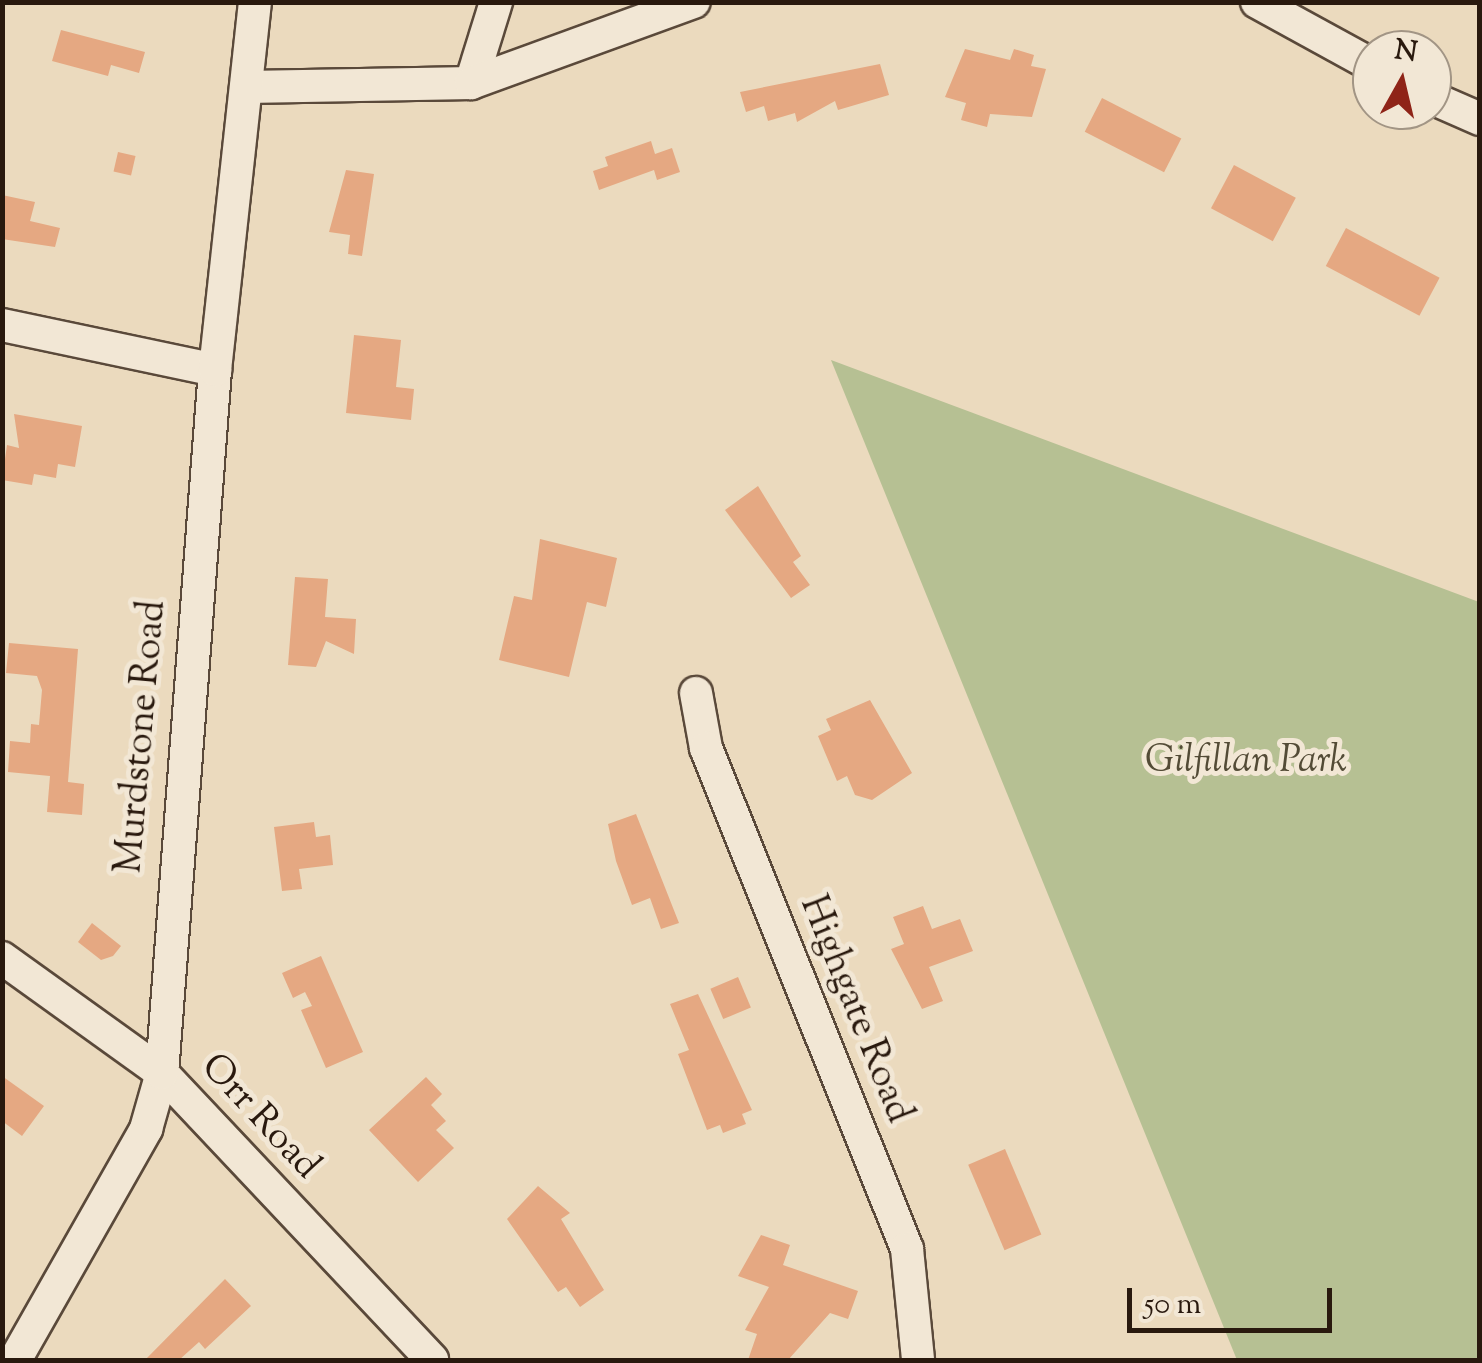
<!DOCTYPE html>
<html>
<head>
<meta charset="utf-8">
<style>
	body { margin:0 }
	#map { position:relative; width:1482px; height:1363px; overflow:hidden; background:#ebdabe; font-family:"Sorts Mill Goudy",serif }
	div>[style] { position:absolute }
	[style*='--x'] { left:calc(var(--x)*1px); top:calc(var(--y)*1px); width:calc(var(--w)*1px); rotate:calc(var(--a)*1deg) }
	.green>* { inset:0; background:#b6c093 }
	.building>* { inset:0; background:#e5a882; transform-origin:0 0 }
	.roads { filter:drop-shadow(2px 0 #5a493a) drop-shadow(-2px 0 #5a493a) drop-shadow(0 2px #5a493a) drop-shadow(0 -2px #5a493a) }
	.minor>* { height:32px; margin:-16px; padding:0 16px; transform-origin:16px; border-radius:16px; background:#f2e7d5 }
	span { translate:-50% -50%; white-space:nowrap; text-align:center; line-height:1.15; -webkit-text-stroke:10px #f2e7d5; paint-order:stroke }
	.street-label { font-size:38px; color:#29190e }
	.park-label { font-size:38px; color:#534b36; font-style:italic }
	.frame { position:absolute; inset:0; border:5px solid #29190e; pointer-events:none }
	.north { position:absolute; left:1352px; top:30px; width:100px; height:100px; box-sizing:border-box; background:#f2e7d5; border:2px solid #a29585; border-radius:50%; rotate:8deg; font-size:28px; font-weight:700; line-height:40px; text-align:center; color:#29190e }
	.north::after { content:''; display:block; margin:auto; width:35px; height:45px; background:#8f2418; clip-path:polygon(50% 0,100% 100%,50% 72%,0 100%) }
	.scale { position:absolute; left:1127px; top:1288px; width:205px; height:45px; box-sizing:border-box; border:5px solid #29190e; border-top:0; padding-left:12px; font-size:30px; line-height:35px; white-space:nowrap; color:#29190e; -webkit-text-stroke:8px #f2e7d5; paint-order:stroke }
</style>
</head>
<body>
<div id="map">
	<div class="green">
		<div style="clip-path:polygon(831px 360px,1479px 602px,1479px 1360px,1237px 1360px)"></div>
	</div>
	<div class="building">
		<div style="clip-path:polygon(61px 30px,145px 52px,139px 73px,111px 65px,108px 76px,52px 61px)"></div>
		<div style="clip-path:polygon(965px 49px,1010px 60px,1014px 49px,1034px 55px,1031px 66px,1046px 69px,1032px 117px,990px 114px,987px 127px,961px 120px,966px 103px,945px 97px)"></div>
		<div style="clip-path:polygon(880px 64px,889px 95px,838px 110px,835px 101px,797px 122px,795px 113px,768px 121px,764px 106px,746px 112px,740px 92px)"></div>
		<div style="left:1102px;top:98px;width:89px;height:38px;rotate:27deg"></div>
		<div style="clip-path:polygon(651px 141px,655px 154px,672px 148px,680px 172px,657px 180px,654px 170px,599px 190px,593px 171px,608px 166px,605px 157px)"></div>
		<div style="left:118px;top:152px;width:18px;height:20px;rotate:13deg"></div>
		<div style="left:1234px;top:165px;width:70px;height:49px;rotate:28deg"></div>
		<div style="clip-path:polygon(346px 170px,374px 174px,362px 256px,348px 254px,350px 235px,329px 232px)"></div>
		<div style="clip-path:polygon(2px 195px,35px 202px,30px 221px,60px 228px,55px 247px,2px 239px)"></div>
		<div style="left:1346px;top:228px;width:106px;height:43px;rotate:28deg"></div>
		<div style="clip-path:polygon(354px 335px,401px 340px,396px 387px,414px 389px,411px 420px,346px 413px)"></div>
		<div style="clip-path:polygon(14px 414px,82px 426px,75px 467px,58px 464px,56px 478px,34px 474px,32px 485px,2px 480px,7px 445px,19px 448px)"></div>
		<div style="clip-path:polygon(758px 486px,801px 556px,793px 562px,810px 585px,791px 598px,725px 510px)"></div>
		<div style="clip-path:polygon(540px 539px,617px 558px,606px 607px,587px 602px,569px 677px,499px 660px,514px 596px,532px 600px)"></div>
		<div style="clip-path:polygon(295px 577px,328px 579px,325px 617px,356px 619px,354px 654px,326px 641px,316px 667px,288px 665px)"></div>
		<div style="clip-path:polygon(9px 643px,78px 649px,68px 782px,84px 784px,82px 815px,47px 812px,50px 776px,8px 772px,10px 741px,30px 743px,31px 724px,39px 725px,42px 690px,37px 676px,6px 673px)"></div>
		<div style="clip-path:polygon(870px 700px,912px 773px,872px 800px,855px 795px,847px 776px,837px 781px,818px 736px,831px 730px,826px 719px)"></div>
		<div style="clip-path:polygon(636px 814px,679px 923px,661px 929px,650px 898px,632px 905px,616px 861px,608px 824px)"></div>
		<div style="clip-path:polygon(314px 822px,316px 837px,330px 835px,333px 865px,299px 869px,302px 889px,282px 891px,274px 827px)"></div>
		<div style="clip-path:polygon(923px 906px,932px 929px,960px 919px,973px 951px,929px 967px,943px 1001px,922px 1009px,891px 949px,904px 944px,893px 917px)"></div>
		<div style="clip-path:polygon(92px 923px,121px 946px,113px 956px,101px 960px,78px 942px)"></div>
		<div style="clip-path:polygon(321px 956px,363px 1052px,326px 1068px,301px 1010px,312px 1006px,305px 992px,293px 998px,282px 973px)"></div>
		<div style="left:738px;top:977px;width:33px;height:30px;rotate:67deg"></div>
		<div style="clip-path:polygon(698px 994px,752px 1110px,742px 1114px,746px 1124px,723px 1133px,720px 1125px,707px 1130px,678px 1054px,689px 1050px,670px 1004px)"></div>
		<div style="clip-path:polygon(2px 1076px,44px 1106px,22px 1136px,2px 1121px)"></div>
		<div style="clip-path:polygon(426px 1077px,442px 1094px,431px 1105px,446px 1121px,436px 1130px,454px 1148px,418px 1182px,369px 1130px)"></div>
		<div style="left:1005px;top:1149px;width:93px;height:40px;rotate:67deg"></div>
		<div style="clip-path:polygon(538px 1186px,570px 1213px,561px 1219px,604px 1290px,580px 1307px,566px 1287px,558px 1292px,507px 1219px)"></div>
		<div style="clip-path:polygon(761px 1235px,790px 1245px,783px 1265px,858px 1291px,848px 1319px,830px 1313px,788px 1360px,748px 1360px,757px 1334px,745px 1330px,769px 1287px,738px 1276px)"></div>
		<div style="clip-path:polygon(225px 1279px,251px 1306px,205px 1349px,199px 1342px,179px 1360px,145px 1360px)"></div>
	</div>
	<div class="roads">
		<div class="minor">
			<div style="--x:1257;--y:2;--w:131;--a:28.7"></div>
			<div style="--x:471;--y:83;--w:85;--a:-72.8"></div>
			<div style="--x:248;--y:87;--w:223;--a:-1"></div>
			<div style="--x:471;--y:83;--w:237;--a:-20"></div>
			<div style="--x:1432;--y:98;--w:52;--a:23.6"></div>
			<div style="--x:2;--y:325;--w:218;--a:11.9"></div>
			<div style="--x:696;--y:693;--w:56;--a:79.7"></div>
			<div style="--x:706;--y:748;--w:540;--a:68.14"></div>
			<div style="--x:907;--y:1249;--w:112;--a:84.3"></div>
			<div style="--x:2;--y:958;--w:197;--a:35.7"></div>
			<div style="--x:162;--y:1073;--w:394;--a:46.7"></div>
			<div style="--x:15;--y:1360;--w:266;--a:-60.4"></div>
			<div style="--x:146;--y:1129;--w:58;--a:-74.1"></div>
			<div style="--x:162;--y:1073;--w:705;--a:-85.69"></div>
			<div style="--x:215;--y:370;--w:370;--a:-83.8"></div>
		</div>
	</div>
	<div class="street-label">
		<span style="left:143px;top:737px;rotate:-85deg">Murdstone Road</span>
		<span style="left:854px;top:1010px;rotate:68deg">Highgate Road</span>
		<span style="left:259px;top:1118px;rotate:47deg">Orr Road</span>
	</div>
	<div class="park-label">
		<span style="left:1246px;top:763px">Gilfillan Park</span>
	</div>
	<div class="frame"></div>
	<div class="north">N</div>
	<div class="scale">50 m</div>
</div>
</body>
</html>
